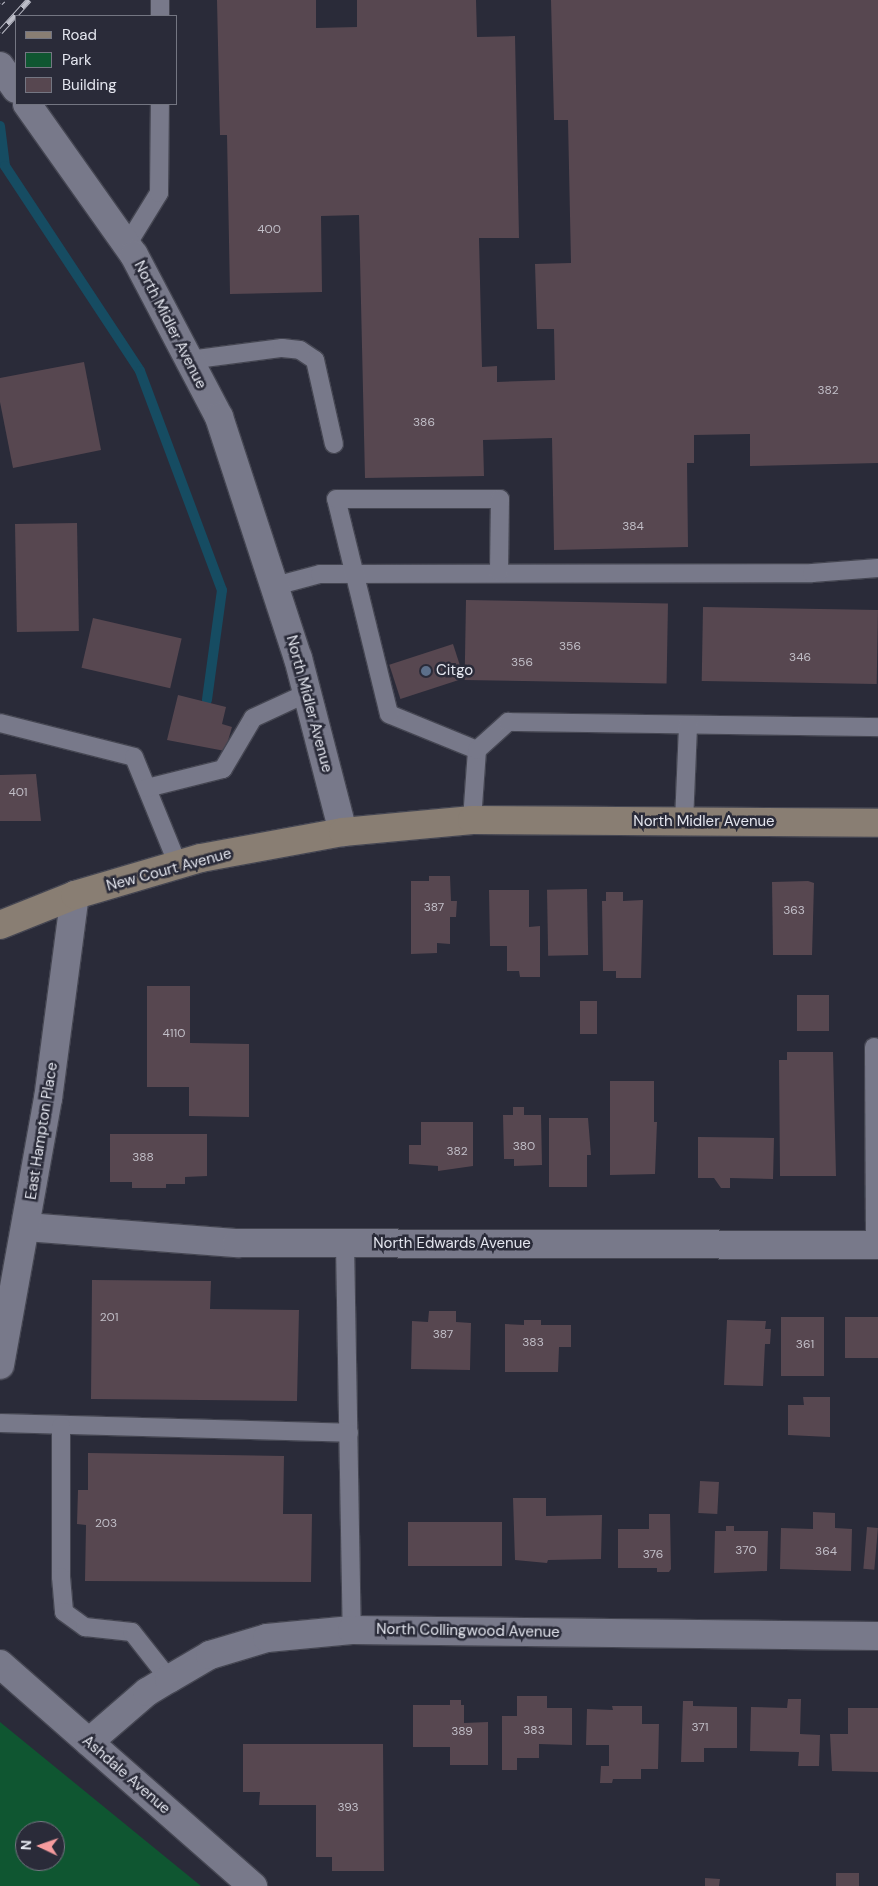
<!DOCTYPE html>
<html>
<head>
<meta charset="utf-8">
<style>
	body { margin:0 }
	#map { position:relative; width:878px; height:1886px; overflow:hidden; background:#2a2b39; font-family:"DM Sans",sans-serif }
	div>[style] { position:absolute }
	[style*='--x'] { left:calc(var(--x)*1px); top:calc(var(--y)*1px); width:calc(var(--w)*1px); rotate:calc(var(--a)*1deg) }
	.green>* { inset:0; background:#0f5631 }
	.stream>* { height:10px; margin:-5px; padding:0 5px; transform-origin:5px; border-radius:5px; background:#164c62 }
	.building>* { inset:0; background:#574750; transform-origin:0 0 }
	.roads { filter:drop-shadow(1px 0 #454652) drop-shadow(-1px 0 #454652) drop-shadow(0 1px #454652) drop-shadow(0 -1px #454652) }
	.service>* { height:18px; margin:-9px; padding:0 9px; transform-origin:9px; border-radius:9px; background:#78798a }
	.minor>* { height:28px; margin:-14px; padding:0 14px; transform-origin:14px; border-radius:14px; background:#78798a }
	.secondary>* { height:28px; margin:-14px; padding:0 14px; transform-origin:14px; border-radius:14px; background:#897e73 }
	.rail>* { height:5.5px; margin-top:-2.75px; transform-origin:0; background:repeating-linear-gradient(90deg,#2a2b39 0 11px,#bdbec9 0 22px); box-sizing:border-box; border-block:1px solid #bdbec9 }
	.dots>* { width:14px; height:14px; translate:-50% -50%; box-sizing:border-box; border:2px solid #2a2b39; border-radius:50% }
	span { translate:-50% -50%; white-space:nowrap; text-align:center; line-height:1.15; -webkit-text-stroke:5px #2a2b39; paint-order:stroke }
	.number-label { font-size:12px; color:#c1bec7 }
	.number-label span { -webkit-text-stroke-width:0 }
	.street-label { font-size:15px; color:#e4e6ef }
	.poi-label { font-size:15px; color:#e4e6ef }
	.left { translate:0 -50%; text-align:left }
	.legend { position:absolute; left:15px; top:15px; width:162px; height:90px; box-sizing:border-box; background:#2a2b39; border:1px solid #747682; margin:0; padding:6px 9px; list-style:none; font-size:15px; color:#e4e6ef }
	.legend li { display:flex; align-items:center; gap:10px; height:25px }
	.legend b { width:25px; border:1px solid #747682 }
	.north { position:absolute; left:15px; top:1821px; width:50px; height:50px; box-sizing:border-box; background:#2a2b39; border:1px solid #747682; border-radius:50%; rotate:273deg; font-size:14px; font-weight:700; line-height:20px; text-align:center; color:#e4e6ef }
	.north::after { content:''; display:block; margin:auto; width:18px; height:22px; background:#f59b9e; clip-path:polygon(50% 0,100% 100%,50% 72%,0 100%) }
</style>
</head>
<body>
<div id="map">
	<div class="green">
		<div style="clip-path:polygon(evenodd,0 1722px,201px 1886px,0 1886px,0 1722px,25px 1831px,55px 1831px,55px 1861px,25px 1861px,25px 1831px)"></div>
	</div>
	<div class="stream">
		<div style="--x:0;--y:126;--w:40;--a:82.9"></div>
		<div style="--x:5;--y:166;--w:245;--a:56.6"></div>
		<div style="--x:140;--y:371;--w:234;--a:69.5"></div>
		<div style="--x:222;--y:590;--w:111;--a:97.8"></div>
	</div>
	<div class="building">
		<div style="clip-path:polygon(217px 0,316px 0,316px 28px,357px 27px,357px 0,476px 0,477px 37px,515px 36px,519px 238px,479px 238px,482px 367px,497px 366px,497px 382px,555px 380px,554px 329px,537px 329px,535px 264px,571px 263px,568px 120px,554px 120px,551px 0,878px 0,878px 463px,750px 466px,750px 434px,694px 435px,694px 463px,687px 463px,688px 547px,554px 550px,552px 438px,483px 440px,484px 476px,365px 478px,359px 215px,321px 216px,322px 292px,230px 294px,227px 135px,220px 135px)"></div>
		<div style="clip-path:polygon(84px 362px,101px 450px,13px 468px,0 402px,0 378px)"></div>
		<div style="left:77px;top:523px;width:108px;height:62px;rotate:89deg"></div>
		<div style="left:466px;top:600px;width:202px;height:80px;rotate:1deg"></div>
		<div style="left:703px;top:607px;width:175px;height:74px;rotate:1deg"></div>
		<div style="left:93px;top:618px;width:91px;height:51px;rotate:13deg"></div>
		<div style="left:453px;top:644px;width:36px;height:67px;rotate:72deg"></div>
		<div style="clip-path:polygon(178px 695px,226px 707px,222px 724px,232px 727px,225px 751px,167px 740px)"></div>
		<div style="clip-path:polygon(36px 774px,41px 821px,0 821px,0 775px)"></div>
		<div style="clip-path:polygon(429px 876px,450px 876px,451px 901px,457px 901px,456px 917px,450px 917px,450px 944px,437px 943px,437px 953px,411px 954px,411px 881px,429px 881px)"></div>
		<div style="clip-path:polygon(808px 881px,814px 883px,812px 955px,773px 955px,772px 882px)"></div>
		<div style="left:587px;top:889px;width:66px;height:40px;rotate:89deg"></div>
		<div style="clip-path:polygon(489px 890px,529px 890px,529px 927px,540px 926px,540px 977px,520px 977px,519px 971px,507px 971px,507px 946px,490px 946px)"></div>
		<div style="clip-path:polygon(606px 892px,623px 892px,623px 901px,643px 900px,641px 978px,616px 978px,616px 971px,603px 971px,602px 901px,606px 901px)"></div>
		<div style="clip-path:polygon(147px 986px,190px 986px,190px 1043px,249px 1044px,249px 1117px,189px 1116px,189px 1087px,147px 1087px)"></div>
		<div style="left:797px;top:995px;width:32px;height:36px"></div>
		<div style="left:580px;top:1001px;width:17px;height:33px"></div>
		<div style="clip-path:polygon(787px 1052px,833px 1052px,836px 1176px,780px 1176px,779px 1060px,787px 1060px)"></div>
		<div style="clip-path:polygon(610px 1081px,654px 1081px,654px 1122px,657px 1122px,655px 1174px,610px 1175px)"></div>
		<div style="clip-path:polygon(513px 1107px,524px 1107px,524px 1115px,541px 1115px,542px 1165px,514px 1166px,514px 1159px,504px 1159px,503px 1115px,513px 1115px)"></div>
		<div style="clip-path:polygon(549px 1118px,588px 1118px,591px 1155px,587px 1155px,587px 1187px,549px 1187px)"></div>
		<div style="clip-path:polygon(421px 1122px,473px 1122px,473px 1166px,438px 1171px,438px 1166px,409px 1164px,409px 1145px,421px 1145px)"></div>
		<div style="clip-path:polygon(110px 1134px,207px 1134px,207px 1176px,185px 1177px,185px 1184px,166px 1184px,166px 1188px,132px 1188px,132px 1182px,110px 1182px)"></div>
		<div style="clip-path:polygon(698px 1137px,774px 1138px,773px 1179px,730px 1178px,730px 1188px,721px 1188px,714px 1178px,698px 1178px)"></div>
		<div style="clip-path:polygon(92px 1280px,211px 1281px,210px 1309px,299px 1310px,297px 1401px,91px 1399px)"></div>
		<div style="clip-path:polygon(429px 1311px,456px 1311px,456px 1322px,471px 1323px,470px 1370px,411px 1369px,412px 1321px,428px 1322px)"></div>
		<div style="left:824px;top:1317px;width:59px;height:43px;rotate:90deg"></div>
		<div style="left:845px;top:1317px;width:33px;height:41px"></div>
		<div style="clip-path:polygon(524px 1320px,541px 1320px,541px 1325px,571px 1325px,571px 1347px,559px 1347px,558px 1372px,505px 1372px,505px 1324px,524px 1325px)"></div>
		<div style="clip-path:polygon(727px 1320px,766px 1321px,765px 1329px,771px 1329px,770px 1344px,765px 1344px,763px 1386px,724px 1385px)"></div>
		<div style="clip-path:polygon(803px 1397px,830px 1397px,830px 1437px,788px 1435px,788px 1405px,804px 1405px)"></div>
		<div style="clip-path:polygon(88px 1453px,284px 1456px,283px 1514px,312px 1514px,311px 1582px,85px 1581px,86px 1525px,77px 1524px,78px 1490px,88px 1490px)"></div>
		<div style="left:700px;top:1481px;width:19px;height:32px;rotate:3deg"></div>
		<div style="clip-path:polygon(513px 1498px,546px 1498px,546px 1516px,602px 1515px,601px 1559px,548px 1560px,547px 1563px,515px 1560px)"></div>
		<div style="clip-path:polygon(813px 1512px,835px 1513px,835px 1528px,852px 1529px,851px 1571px,780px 1569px,781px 1528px,813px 1529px)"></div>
		<div style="clip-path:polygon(649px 1514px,670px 1514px,671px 1569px,669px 1572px,657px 1572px,657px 1568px,618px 1568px,618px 1529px,649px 1529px)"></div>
		<div style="left:408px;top:1522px;width:94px;height:44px"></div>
		<div style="clip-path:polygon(726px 1526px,734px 1526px,734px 1531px,768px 1531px,767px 1571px,714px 1573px,715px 1531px,726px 1531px)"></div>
		<div style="left:867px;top:1527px;width:11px;height:42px;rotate:5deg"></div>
		<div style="clip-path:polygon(517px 1696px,547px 1696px,547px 1708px,572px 1708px,572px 1745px,539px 1744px,539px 1758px,517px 1758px,517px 1770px,502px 1770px,502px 1716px,517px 1716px)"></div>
		<div style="clip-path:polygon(788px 1699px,801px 1699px,800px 1734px,820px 1735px,819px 1766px,798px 1766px,799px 1752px,750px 1751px,751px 1707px,787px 1708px)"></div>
		<div style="clip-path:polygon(450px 1700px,461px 1700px,461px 1705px,464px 1705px,464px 1723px,488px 1722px,488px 1765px,450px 1765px,450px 1747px,413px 1747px,413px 1705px,450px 1705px)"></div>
		<div style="clip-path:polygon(683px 1701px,693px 1701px,693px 1706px,737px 1707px,737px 1748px,704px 1748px,704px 1762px,681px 1762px)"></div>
		<div style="clip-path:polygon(612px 1706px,642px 1706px,642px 1724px,659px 1724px,658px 1769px,641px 1769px,641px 1779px,613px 1779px,612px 1783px,600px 1783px,601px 1766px,609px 1766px,609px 1745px,586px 1745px,587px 1709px,613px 1710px)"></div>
		<div style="clip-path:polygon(848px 1708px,878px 1708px,878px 1772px,832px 1771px,830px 1734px,848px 1734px)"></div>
		<div style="clip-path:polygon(243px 1744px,383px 1744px,384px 1871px,332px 1871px,332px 1857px,316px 1857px,316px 1805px,259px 1805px,260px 1792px,243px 1792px)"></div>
		<div style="left:836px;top:1873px;width:23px;height:13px"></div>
		<div style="clip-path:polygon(705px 1878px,720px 1879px,719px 1886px,705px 1886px)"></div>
	</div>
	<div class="roads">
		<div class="service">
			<div style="--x:160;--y:16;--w:16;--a:-90"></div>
			<div style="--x:127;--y:245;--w:61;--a:-58.4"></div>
			<div style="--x:159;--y:193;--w:89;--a:-89.4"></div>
			<div style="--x:189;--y:360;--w:94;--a:-7.4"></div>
			<div style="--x:282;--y:348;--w:18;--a:6"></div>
			<div style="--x:300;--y:350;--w:18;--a:34"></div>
			<div style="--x:315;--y:360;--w:86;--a:77.3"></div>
			<div style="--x:275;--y:586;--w:47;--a:-14.9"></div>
			<div style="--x:320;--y:574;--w:492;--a:-0.1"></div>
			<div style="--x:812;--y:573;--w:66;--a:-4.3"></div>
			<div style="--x:0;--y:723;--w:138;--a:14.2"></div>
			<div style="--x:134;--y:757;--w:117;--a:67.8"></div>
			<div style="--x:477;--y:750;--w:95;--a:-157.8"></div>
			<div style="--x:389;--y:714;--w:221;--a:-103.8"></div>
			<div style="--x:336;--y:499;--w:164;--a:0"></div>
			<div style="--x:500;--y:499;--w:73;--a:90.8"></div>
			<div style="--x:147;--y:788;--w:78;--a:-14"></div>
			<div style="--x:223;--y:769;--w:59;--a:-59.5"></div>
			<div style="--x:253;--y:718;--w:60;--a:-24.8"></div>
			<div style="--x:472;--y:820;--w:70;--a:-85.9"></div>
			<div style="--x:477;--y:750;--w:42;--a:-42.1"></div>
			<div style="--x:508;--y:722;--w:370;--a:0.8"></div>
			<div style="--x:684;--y:822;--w:97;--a:-87.6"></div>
			<div style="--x:874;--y:1047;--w:198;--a:89.7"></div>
			<div style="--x:345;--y:1244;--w:386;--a:89"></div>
			<div style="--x:0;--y:1423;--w:349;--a:1.6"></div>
			<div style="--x:61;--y:1426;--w:151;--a:90"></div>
			<div style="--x:61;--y:1577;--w:35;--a:85"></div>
			<div style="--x:64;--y:1612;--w:26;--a:36"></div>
			<div style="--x:85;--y:1627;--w:47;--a:6.1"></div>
			<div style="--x:132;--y:1632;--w:60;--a:51.8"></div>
		</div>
		<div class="minor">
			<div style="--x:0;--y:66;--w:28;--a:55"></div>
			<div style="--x:27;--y:104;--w:185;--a:54.7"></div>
			<div style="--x:134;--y:255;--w:183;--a:62.3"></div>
			<div style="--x:219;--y:417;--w:254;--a:71.9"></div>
			<div style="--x:298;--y:658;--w:180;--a:75.5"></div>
			<div style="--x:27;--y:1227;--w:211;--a:4.4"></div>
			<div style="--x:237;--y:1243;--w:641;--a:0.18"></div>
			<div style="--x:0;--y:1365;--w:270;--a:-79.8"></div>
			<div style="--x:48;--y:1099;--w:206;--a:-82.5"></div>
			<div style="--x:0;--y:1664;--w:337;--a:41.3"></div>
			<div style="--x:89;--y:1742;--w:77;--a:-40.8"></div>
			<div style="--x:147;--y:1692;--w:26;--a:-31"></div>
			<div style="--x:169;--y:1679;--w:48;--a:-30.3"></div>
			<div style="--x:210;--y:1655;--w:59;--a:-16.6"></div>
			<div style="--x:267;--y:1638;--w:85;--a:-5.4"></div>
			<div style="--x:352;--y:1630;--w:526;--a:0.65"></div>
		</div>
		<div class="secondary">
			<div style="--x:0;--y:925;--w:81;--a:-21.8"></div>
			<div style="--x:75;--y:895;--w:131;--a:-16.4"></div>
			<div style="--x:201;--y:858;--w:144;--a:-10.4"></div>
			<div style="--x:343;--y:832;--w:130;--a:-5.3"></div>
			<div style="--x:472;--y:820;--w:406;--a:0.4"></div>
		</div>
	</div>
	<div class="rail">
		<div style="--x:0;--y:3;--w:4;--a:-45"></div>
		<div style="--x:0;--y:32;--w:43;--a:-47.8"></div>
	</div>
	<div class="dots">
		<div style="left:426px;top:671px;background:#5c6f8a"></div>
	</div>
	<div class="number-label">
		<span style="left:269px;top:230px">400</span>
		<span style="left:828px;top:391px">382</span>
		<span style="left:424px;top:423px">386</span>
		<span style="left:633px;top:527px">384</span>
		<span style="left:570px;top:647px">356</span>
		<span style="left:800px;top:658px">346</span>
		<span style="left:522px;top:663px">356</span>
		<span style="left:18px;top:793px">401</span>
		<span style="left:434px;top:908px">387</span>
		<span style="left:794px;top:911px">363</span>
		<span style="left:174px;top:1034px">4110</span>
		<span style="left:524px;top:1147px">380</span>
		<span style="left:457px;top:1152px">382</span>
		<span style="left:143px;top:1158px">388</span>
		<span style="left:109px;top:1318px">201</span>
		<span style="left:443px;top:1335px">387</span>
		<span style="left:533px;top:1343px">383</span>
		<span style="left:805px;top:1345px">361</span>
		<span style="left:106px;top:1524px">203</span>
		<span style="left:746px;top:1551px">370</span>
		<span style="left:826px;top:1552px">364</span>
		<span style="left:653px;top:1555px">376</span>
		<span style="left:700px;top:1728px">371</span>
		<span style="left:534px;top:1731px">383</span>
		<span style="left:462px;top:1732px">389</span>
		<span style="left:348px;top:1808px">393</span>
	</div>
	<div class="street-label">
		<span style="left:170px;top:325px;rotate:63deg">North Midler Avenue</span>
		<span style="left:309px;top:704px;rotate:75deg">North Midler Avenue</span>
		<span style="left:704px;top:822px">North Midler Avenue</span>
		<span style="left:169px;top:870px;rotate:-15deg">New Court Avenue</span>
		<span style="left:42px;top:1131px;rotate:-81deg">East Hampton Place</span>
		<span style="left:452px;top:1244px">North Edwards Avenue</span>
		<span style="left:468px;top:1631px;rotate:1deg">North Collingwood Avenue</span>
		<span style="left:126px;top:1775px;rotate:41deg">Ashdale Avenue</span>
	</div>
	<div class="poi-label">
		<span class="left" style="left:436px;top:671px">Citgo</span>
	</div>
	<ul class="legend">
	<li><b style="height:6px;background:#897e73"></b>Road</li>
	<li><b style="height:14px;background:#0f5631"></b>Park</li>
	<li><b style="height:14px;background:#574750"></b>Building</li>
	</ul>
	<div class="north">N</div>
</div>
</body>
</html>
